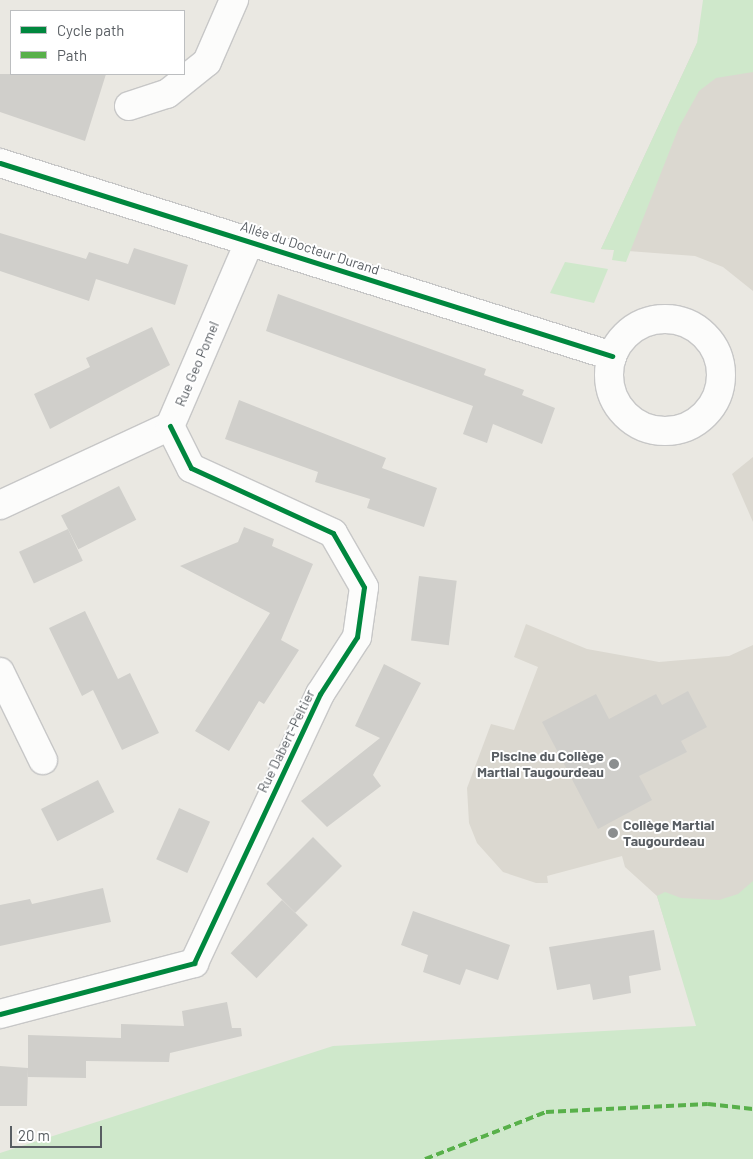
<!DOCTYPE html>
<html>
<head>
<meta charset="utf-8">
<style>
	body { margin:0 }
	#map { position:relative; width:753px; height:1159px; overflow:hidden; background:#eae8e2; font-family:Barlow,sans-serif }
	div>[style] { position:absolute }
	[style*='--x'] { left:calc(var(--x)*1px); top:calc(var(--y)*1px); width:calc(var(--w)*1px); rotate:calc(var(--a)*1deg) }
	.education>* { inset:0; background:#dbd8d0 }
	.green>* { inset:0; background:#cfe8cb }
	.building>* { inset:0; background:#d0cfcb; transform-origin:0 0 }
	.roads { filter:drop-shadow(1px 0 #c7c7c7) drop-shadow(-1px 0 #c7c7c7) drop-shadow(0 1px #c7c7c7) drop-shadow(0 -1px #c7c7c7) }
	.street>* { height:28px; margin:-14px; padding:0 14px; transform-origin:14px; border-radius:14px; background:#fcfcfb }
	.street>.ring { margin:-14px; padding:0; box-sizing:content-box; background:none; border:28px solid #fcfcfb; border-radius:50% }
	.quiet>* { height:4px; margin-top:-2px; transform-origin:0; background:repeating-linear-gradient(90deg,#58b04a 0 8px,transparent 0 12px) }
	.cycleway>* { height:5px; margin:-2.5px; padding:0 2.5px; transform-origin:2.5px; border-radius:2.5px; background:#00873e }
	.dots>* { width:14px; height:14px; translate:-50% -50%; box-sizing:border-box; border:2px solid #fff; border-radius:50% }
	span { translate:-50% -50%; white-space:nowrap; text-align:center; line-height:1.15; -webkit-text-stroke:4px #fff; paint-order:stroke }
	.street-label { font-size:14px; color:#585d62 }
	.poi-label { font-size:14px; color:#585d62; font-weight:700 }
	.right { translate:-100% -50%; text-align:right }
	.left { translate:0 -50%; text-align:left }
	.legend { position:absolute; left:10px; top:10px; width:175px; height:65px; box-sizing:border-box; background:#fff; border:1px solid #bcbec0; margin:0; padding:6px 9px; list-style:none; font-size:15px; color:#585d62 }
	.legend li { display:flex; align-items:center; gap:10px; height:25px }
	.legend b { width:25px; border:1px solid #bcbec0 }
	.scale { position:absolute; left:10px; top:1126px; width:92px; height:22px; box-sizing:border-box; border:2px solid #585d62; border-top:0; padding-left:6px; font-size:15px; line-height:18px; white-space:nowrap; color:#585d62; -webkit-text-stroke:4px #fff; paint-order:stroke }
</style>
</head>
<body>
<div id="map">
	<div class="education">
		<div style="clip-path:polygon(697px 43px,753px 59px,753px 291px,723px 267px,695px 256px,601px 249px)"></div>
		<div style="clip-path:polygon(753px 457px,753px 522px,732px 474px)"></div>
		<div style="clip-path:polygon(526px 624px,587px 649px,659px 662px,729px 656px,753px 645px,753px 1028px,697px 1026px,657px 896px,625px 867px,622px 856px,547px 876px,548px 883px,536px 883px,503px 872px,477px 843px,469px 823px,467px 788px,491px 724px,514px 730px,538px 667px,514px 657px)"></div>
	</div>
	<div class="green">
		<div style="clip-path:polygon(703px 0,753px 0,753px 72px,716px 78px,699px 91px,679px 127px,626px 262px,612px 260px,614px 250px,601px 249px,697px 43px)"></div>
		<div style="clip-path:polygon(565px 262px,608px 269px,594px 303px,550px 293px)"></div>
		<div style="clip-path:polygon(753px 881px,753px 1159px,0 1159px,0 1153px,333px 1046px,696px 1026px,657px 896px,665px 892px,681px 898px,719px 900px,738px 894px)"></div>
	</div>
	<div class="building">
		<div style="clip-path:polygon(0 74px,106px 74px,85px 141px,0 112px)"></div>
		<div style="clip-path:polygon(0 233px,86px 259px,89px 252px,128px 264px,134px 248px,188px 265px,175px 305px,96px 279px,89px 301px,0 271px)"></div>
		<div style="clip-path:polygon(278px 294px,486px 369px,484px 375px,524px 390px,522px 395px,555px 408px,542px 444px,493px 424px,487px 443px,463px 434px,473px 406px,266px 331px)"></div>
		<div style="clip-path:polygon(152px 327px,170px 365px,50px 429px,34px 394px,90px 367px,86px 358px)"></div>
		<div style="clip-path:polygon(239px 400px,386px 458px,382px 468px,437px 488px,424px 527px,367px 508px,370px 499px,315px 482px,318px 472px,225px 439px)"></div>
		<div style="left:119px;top:486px;width:38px;height:65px;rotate:63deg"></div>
		<div style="clip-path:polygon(244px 527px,274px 539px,272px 546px,313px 564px,281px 640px,299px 650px,264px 704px,259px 701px,229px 751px,195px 731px,270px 613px,180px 566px,238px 542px)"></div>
		<div style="left:68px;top:529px;width:35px;height:54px;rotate:65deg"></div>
		<div style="left:419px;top:576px;width:38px;height:65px;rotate:7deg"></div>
		<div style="clip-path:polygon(85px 611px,118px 679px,130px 673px,159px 733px,122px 750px,93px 690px,82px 696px,49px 628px)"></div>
		<div style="clip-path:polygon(384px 664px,421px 683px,373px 775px,381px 786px,327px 827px,301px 801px,380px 738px,355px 726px)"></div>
		<div style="clip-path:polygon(688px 691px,707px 727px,681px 741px,687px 752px,639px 776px,652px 800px,598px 829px,542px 722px,596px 694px,609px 719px,656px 694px,662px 705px)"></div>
		<div style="left:98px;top:780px;width:36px;height:64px;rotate:63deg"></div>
		<div style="left:179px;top:808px;width:34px;height:56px;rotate:24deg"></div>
		<div style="left:313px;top:837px;width:41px;height:66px;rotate:45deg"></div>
		<div style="clip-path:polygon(103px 888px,111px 922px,0 946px,0 905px,30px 899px,32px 904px)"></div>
		<div style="left:282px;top:900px;width:36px;height:74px;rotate:44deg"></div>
		<div style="clip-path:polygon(413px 911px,510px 945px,498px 980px,466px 969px,460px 985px,423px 972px,428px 955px,401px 945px)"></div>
		<div style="clip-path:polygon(654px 930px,661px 970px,629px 976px,631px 993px,593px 1000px,590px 984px,557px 990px,549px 947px)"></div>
		<div style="clip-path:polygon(227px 1002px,232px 1028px,241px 1028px,242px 1036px,170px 1053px,169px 1062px,86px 1061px,86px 1078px,28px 1077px,28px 1069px,27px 1106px,0 1106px,0 1066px,28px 1068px,28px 1035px,121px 1038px,121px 1024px,184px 1026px,182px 1011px)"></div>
	</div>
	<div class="roads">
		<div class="street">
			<div style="--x:129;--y:106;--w:40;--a:-18"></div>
			<div style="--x:167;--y:94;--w:51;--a:-38.7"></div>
			<div style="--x:207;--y:62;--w:68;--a:-66.5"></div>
			<div style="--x:0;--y:163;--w:642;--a:17.5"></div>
			<div class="ring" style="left:609px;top:319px;width:84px;height:84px"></div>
			<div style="--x:0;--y:505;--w:187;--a:-24.9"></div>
			<div style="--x:170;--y:426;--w:202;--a:-66.7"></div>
			<div style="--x:0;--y:672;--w:98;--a:64"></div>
			<div style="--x:0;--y:1014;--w:201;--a:-14.7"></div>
			<div style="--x:194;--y:963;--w:297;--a:-64.9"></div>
			<div style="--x:320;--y:694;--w:68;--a:-57"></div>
			<div style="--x:357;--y:637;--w:50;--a:-82"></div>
			<div style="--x:364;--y:587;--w:62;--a:-119.9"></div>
			<div style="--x:333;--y:533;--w:156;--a:-155.4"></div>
			<div style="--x:191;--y:468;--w:47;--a:-116.6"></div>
		</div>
	</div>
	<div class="quiet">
		<div style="--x:425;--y:1159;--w:130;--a:-21.2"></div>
		<div style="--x:546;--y:1112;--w:162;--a:-2.8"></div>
		<div style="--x:708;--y:1104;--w:45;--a:6.3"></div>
	</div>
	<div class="cycleway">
		<div style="--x:0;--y:163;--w:642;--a:17.5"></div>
		<div style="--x:0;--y:1014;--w:201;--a:-14.7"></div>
		<div style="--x:194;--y:963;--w:297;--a:-64.9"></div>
		<div style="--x:320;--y:694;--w:68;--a:-57"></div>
		<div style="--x:357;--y:637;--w:50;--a:-82"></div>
		<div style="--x:364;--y:587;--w:62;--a:-119.9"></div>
		<div style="--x:333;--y:533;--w:156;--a:-155.4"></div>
		<div style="--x:191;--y:468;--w:47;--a:-116.6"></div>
	</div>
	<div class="dots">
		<div style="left:614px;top:764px;background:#8b8e8f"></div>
		<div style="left:613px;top:833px;background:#8b8e8f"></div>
	</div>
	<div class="street-label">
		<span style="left:310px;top:248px;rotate:18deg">Allée du Docteur Durand</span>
		<span style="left:197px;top:364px;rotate:-67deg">Rue Geo Pomel</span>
		<span style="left:286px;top:741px;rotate:-64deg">Rue Dabert-Peltier</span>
	</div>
	<div class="poi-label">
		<span class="right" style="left:604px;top:764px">Piscine du Collège<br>Martial Taugourdeau</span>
		<span class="left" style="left:623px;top:833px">Collège Martial<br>Taugourdeau</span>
	</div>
	<ul class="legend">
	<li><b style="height:6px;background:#00873e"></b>Cycle path</li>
	<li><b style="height:6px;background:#58b04a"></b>Path</li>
	</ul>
	<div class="scale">20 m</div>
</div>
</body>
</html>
